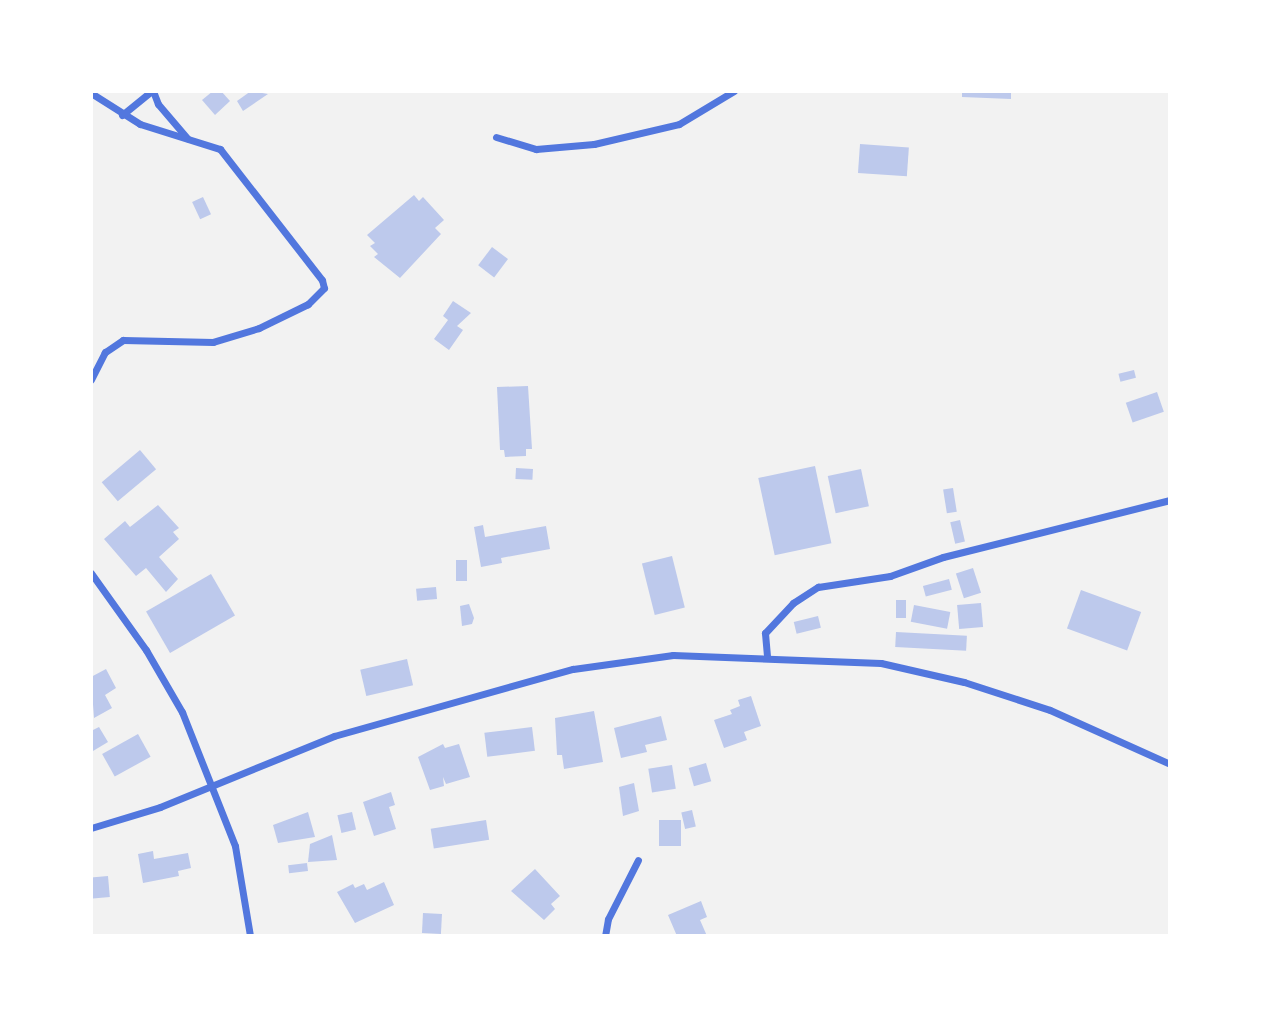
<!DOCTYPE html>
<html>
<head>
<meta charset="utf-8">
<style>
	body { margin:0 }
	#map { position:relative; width:1261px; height:1027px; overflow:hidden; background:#f2f2f2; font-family:Raleway,sans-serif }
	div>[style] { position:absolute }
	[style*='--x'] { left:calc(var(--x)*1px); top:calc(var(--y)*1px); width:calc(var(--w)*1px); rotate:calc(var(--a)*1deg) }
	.building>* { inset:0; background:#bdc9ec; transform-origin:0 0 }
	.minor>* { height:7px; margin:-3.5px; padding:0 3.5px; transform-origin:3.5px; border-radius:3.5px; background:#5277de }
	span { translate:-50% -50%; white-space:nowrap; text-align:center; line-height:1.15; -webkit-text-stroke:5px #fff; paint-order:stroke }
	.frame { position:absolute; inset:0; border:93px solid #fff; pointer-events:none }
</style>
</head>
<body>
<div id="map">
	<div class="building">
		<div style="clip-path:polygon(213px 91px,221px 91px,230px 101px,215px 115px,202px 100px)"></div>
		<div style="clip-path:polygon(251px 91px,268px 94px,243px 111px,237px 101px)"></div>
		<div style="clip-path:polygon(962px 91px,1011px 91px,1011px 99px,962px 97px)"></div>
		<div style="left:860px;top:144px;width:49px;height:29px;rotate:4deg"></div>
		<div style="clip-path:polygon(414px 195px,419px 201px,423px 197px,444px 220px,435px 228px,441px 234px,400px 278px,374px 257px,378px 254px,370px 246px,375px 243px,367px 235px)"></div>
		<div style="left:203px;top:197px;width:19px;height:12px;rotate:65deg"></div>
		<div style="left:492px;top:247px;width:20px;height:23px;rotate:37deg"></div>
		<div style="clip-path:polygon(453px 301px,471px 313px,457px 326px,463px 330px,449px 350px,434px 339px,448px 320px,443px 316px)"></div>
		<div style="left:1134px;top:370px;width:8px;height:16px;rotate:76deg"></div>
		<div style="clip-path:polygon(528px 386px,532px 449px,526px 449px,526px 456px,505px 457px,504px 450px,500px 450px,497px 387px)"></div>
		<div style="left:1157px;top:392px;width:21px;height:33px;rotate:71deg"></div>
		<div style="left:140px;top:450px;width:25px;height:50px;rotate:50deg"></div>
		<div style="left:815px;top:466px;width:79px;height:58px;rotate:78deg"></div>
		<div style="left:516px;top:468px;width:17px;height:11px;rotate:3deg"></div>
		<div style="left:861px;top:469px;width:38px;height:34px;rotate:78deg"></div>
		<div style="left:953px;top:488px;width:24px;height:10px;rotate:81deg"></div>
		<div style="clip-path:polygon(158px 505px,179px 528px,173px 532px,179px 539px,159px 557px,178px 579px,166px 592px,146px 568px,136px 576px,104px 539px,125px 521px,130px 527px)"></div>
		<div style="left:960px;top:520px;width:22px;height:10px;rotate:77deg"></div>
		<div style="clip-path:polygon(483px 525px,485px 537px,546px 526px,550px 549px,501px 558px,502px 563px,481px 567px,474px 527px)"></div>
		<div style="left:672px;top:556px;width:53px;height:31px;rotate:76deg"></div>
		<div style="left:456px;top:560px;width:11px;height:21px"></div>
		<div style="left:973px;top:568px;width:26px;height:18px;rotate:72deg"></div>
		<div style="left:211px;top:574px;width:48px;height:75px;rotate:60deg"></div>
		<div style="left:949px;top:579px;width:11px;height:27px;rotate:75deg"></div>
		<div style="left:436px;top:587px;width:12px;height:20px;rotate:85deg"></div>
		<div style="left:1081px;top:590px;width:64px;height:41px;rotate:20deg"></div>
		<div style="left:896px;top:600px;width:10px;height:18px"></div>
		<div style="left:981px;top:603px;width:24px;height:24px;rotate:85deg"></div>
		<div style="clip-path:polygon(469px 604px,474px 618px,472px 624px,462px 626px,460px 606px)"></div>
		<div style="left:914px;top:605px;width:37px;height:17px;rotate:11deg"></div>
		<div style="left:818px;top:616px;width:12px;height:25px;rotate:76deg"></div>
		<div style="left:896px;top:632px;width:71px;height:15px;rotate:3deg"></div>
		<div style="left:407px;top:659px;width:27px;height:48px;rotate:77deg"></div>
		<div style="clip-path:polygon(106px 669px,116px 688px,105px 695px,112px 708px,94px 718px,91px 677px)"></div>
		<div style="clip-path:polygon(751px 696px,761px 726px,744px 732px,747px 740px,724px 748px,714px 720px,732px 714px,730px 710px,740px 706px,738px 700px)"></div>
		<div style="clip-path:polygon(594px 711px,603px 762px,564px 769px,562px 755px,557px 755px,555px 718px)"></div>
		<div style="clip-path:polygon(661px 716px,667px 740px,645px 745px,647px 752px,621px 758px,614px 728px)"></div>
		<div style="clip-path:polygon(99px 727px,108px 742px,93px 751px,91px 731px)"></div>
		<div style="left:532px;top:727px;width:24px;height:48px;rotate:83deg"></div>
		<div style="left:138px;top:734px;width:26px;height:41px;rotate:61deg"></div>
		<div style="clip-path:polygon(443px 744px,445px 748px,459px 744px,470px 777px,446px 784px,443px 777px,444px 786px,430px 790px,418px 757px)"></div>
		<div style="left:706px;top:763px;width:19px;height:18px;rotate:74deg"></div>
		<div style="left:672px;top:765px;width:24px;height:24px;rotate:81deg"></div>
		<div style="clip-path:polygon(634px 783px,639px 811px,623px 816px,619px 787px)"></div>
		<div style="clip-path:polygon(391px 792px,395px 805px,389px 807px,396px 829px,374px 836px,363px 802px)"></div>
		<div style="left:692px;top:810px;width:17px;height:11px;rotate:77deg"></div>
		<div style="clip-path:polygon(308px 812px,315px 837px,278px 843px,273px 825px)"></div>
		<div style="left:352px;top:812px;width:18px;height:15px;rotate:77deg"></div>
		<div style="left:486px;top:820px;width:20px;height:56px;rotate:81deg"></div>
		<div style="left:659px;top:820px;width:22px;height:26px"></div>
		<div style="clip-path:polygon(332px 835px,337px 860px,308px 862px,310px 844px)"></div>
		<div style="clip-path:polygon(153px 851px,154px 859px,188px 853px,191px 868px,178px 871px,179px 876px,143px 883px,138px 854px)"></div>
		<div style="left:307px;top:863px;width:8px;height:19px;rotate:83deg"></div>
		<div style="clip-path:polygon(535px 869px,560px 896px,551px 904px,555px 909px,544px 920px,511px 891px)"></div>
		<div style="left:108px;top:876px;width:21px;height:17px;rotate:85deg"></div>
		<div style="clip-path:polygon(384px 882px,394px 905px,355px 923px,337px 892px,353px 884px,355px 888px,364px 884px,367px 890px)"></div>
		<div style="clip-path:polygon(701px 901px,707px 917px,700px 920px,707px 936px,677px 936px,668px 915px)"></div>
		<div style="left:423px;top:913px;width:19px;height:20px;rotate:3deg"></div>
	</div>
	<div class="minor">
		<div style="--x:153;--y:91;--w:14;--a:69"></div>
		<div style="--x:158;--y:104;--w:45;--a:49.5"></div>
		<div style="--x:91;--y:93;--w:58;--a:32.3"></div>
		<div style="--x:140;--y:124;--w:84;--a:17.4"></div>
		<div style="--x:220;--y:149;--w:166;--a:52.1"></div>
		<div style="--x:322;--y:280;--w:8;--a:76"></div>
		<div style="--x:324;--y:288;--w:23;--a:135"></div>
		<div style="--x:308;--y:304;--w:55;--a:153.9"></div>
		<div style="--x:259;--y:328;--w:48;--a:163.1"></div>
		<div style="--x:213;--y:342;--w:90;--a:-178.7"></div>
		<div style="--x:123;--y:340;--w:22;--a:146"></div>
		<div style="--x:105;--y:352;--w:31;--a:117"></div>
		<div style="--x:122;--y:115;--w:38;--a:-39"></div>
		<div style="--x:496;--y:137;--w:42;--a:16.7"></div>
		<div style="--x:536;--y:149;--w:58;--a:-4.9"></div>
		<div style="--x:594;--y:144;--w:87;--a:-13.2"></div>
		<div style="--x:679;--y:124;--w:64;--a:-31"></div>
		<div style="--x:91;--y:573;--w:95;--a:54.5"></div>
		<div style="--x:146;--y:650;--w:72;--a:59.9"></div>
		<div style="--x:182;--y:712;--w:144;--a:68.4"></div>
		<div style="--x:235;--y:846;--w:91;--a:80.5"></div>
		<div style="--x:767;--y:656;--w:23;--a:-95"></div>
		<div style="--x:765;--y:633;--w:41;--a:-47"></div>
		<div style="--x:793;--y:603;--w:30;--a:-33"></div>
		<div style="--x:818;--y:587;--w:73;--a:-8.7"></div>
		<div style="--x:890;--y:576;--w:56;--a:-19.7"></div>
		<div style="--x:943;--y:557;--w:234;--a:-14.1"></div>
		<div style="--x:91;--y:828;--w:72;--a:-16.9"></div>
		<div style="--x:160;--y:807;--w:188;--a:-22.2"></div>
		<div style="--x:334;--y:736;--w:248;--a:-15.7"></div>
		<div style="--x:573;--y:669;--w:101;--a:-8"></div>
		<div style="--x:673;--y:655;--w:208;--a:2.2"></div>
		<div style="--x:881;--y:663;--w:85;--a:12.9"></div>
		<div style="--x:964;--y:682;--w:90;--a:18"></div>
		<div style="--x:1050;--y:710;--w:132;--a:24.2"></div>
		<div style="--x:605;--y:936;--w:17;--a:-80"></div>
		<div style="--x:608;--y:919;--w:66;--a:-63"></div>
	</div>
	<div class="frame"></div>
</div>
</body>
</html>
